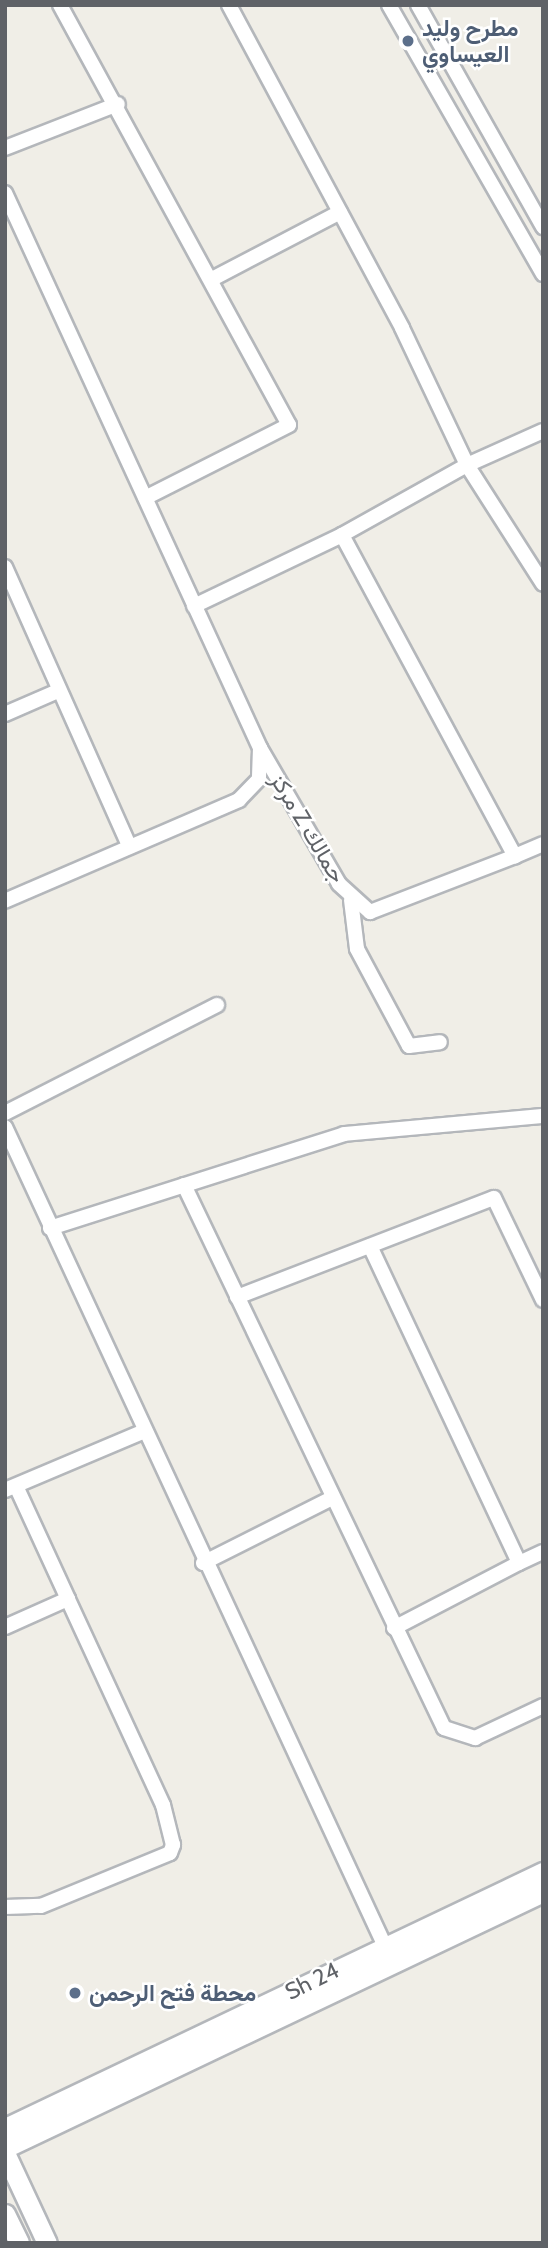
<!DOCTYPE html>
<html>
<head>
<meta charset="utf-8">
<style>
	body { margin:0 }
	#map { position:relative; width:548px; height:2248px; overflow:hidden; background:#f0eee7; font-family:Cabin,Vazirmatn,sans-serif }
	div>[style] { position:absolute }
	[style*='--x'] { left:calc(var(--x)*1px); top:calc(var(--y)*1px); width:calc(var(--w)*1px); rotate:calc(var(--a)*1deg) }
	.roads { filter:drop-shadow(2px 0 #b4b7bb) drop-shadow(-2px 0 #b4b7bb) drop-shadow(0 2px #b4b7bb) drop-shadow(0 -2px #b4b7bb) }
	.street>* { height:14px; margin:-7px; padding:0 7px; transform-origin:7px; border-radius:7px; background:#fff }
	.secondary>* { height:19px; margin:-9.5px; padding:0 9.5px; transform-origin:9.5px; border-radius:9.5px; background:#fff }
	.dots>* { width:19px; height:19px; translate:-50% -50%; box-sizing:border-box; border:4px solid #fff; border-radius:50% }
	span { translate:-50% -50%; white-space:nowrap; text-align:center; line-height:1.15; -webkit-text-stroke:5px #fff; paint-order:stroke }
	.service-label { font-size:23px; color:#4e5e75; font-weight:700 }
	.left { translate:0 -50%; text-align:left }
	.street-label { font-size:23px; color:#5f6267 }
	.frame { position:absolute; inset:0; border:7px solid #5f6267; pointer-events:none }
</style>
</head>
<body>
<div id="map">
	<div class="roads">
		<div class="street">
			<div style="--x:60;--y:5;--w:478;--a:61.4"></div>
			<div style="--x:289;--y:425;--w:161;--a:153.1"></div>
			<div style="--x:229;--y:5;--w:366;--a:61.8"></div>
			<div style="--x:402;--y:328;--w:152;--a:64.6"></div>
			<div style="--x:467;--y:465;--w:143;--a:150.8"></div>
			<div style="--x:342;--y:535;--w:365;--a:61.7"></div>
			<div style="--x:515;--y:856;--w:30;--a:-23"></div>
			<div style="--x:389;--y:5;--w:310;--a:60.2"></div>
			<div style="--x:418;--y:5;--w:255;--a:60.6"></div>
			<div style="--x:5;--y:148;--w:121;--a:-21.3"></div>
			<div style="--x:5;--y:193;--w:611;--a:65.32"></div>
			<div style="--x:260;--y:748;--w:31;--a:92"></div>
			<div style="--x:259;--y:779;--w:29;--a:134"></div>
			<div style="--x:239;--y:800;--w:255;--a:156.7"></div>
			<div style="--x:214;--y:278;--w:142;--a:-27.6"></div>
			<div style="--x:543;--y:431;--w:83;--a:155.9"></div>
			<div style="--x:467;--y:465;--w:141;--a:57.4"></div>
			<div style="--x:5;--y:567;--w:304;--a:66"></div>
			<div style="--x:194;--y:606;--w:164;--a:-25.6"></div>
			<div style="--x:5;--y:714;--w:58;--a:-23.5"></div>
			<div style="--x:260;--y:748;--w:157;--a:59.8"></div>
			<div style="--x:339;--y:884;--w:42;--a:42.1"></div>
			<div style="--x:370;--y:912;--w:155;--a:-21.1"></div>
			<div style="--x:351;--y:900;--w:49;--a:83"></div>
			<div style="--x:357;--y:949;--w:110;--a:61.8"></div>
			<div style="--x:409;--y:1046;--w:31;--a:-7"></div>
			<div style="--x:5;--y:1113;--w:238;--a:-27"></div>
			<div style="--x:5;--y:1127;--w:910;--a:65.12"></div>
			<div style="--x:184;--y:1185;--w:602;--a:64.41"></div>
			<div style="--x:444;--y:1728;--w:33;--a:18"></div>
			<div style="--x:475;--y:1738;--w:75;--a:-25.2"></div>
			<div style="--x:50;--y:1228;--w:309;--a:-17.7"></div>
			<div style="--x:344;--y:1134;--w:200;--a:-5.2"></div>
			<div style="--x:370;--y:1246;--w:350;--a:64.8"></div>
			<div style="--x:519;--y:1563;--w:26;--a:-25"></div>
			<div style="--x:237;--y:1297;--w:275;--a:-21.1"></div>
			<div style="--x:494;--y:1198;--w:113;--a:64.3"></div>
			<div style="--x:5;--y:1490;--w:149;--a:-22.9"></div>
			<div style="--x:203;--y:1563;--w:144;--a:-26.7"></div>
			<div style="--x:5;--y:1627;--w:69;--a:-24"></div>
			<div style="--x:68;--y:1599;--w:124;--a:-114.7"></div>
			<div style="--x:394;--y:1628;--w:141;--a:-27.5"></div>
			<div style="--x:5;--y:1907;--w:36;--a:-2"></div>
			<div style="--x:41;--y:1906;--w:139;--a:-22.3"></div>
			<div style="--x:170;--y:1853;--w:9;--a:-69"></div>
			<div style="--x:173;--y:1845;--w:41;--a:-104"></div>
			<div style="--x:163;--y:1805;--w:227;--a:-114.8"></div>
		</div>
		<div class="secondary">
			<div style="--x:5;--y:2128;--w:596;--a:-25.45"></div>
			<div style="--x:5;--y:2148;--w:596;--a:-25.45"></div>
			<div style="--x:5;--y:2153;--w:99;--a:65"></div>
			<div style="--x:5;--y:2214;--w:32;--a:64"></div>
		</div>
	</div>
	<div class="dots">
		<div style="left:408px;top:41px;background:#5c6f8a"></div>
		<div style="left:75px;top:1993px;background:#5c6f8a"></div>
	</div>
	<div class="service-label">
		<span class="left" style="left:422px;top:41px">مطرح وليد<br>العيساوي</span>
		<span class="left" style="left:89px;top:1993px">محطة فتح الرحمن</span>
	</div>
	<div class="street-label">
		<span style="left:308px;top:828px;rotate:59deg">مركز Z جمالك</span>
		<span style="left:312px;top:1981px;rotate:-26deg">Sh 24</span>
	</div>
	<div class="frame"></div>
</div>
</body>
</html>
